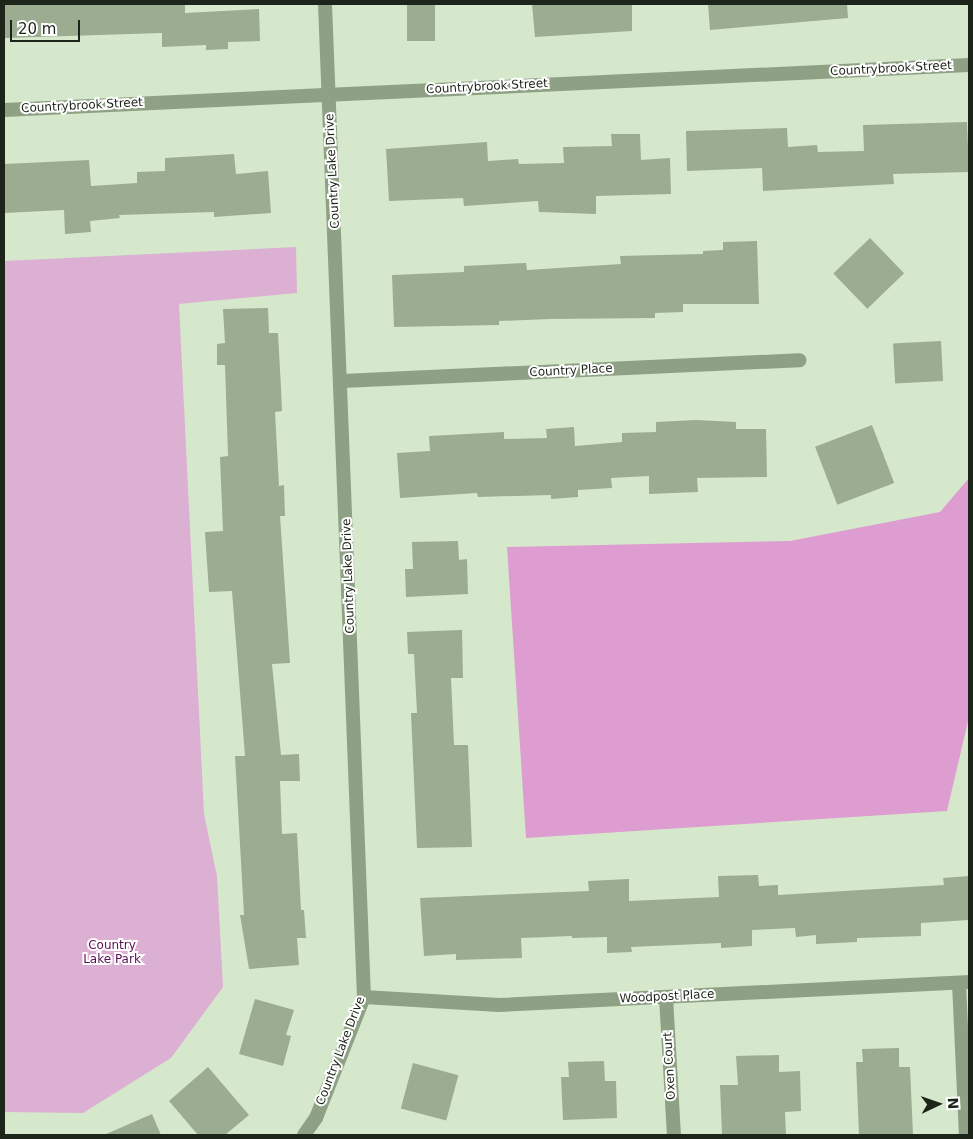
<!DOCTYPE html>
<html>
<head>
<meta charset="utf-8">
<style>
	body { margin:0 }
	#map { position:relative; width:973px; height:1139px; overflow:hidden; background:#d6e8cb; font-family:"DejaVu Sans",sans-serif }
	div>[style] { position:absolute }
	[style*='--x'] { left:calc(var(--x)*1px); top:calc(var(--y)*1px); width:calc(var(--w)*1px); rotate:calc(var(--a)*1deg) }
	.green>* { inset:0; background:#dbb0d2 }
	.water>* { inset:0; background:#dd9dd1 }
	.building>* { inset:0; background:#9bac90; transform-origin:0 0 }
	.minor>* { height:14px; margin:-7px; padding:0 7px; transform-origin:7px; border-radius:7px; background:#8fa184 }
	span { translate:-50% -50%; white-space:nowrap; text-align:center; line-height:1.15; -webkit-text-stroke:4px #fff; paint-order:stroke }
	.street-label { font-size:12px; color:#1d2419 }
	.park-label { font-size:12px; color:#5a0f52 }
	.frame { position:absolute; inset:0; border:5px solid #1d2419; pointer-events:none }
	.north { position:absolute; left:913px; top:1079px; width:50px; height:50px; -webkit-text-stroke:4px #fff; paint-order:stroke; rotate:87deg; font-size:14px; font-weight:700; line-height:20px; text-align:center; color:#1d2419 }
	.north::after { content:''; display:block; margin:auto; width:18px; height:22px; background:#1d2419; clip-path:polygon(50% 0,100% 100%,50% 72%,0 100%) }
	.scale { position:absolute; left:10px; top:20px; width:70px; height:22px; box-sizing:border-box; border:2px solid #1d2419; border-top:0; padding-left:6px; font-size:15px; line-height:18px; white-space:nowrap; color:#1d2419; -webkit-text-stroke:4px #fff; paint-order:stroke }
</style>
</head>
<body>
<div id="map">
	<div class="green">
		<div style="clip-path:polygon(296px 247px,297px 293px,179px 304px,204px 814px,217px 876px,223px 987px,171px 1058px,83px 1113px,4px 1112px,4px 261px)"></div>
	</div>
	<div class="water">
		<div style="clip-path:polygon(969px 478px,969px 717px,947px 811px,526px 838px,507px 547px,790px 541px,940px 512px)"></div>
	</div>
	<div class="building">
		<div style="clip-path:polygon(4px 4px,185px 4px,185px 13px,259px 9px,260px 41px,228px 42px,228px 49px,206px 50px,206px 45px,162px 47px,162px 33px,4px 38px)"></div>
		<div style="left:407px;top:4px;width:28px;height:37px"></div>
		<div style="clip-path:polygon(532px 4px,632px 4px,632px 31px,535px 37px)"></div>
		<div style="clip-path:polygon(708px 4px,847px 4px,848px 18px,710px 30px)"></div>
		<div style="clip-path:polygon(967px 122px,969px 172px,893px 174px,894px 184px,763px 191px,762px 168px,687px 171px,686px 131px,787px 128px,788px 147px,817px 145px,818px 152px,864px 151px,863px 125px)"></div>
		<div style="clip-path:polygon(611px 134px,640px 134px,641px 160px,670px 158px,671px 194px,596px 196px,596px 214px,539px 212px,538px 201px,464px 206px,463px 198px,389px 201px,386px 149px,487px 142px,488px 161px,518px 159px,519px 164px,564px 163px,563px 147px,612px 146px)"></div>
		<div style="clip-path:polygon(234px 154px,236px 174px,268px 171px,271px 213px,214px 217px,214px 212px,119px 215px,120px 218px,90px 221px,91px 232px,65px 234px,64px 210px,4px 213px,4px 164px,89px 160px,91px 186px,137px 183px,137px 172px,165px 171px,165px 158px)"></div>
		<div style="left:870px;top:238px;width:49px;height:51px;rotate:46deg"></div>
		<div style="clip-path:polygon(757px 241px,759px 304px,683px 304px,683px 312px,655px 313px,655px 318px,550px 319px,499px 321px,499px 325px,394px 327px,392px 275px,464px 272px,464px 266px,526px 263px,527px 270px,621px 264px,620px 256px,703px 254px,703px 251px,723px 250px,723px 242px)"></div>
		<div style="clip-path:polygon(268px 308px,269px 333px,278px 333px,281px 388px,282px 411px,275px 412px,279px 486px,284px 485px,285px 516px,280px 516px,290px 663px,272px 664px,281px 755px,299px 754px,300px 781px,280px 781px,282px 834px,297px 833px,301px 910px,304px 910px,306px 938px,297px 938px,299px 965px,249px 969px,240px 915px,244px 915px,235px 756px,245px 756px,232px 591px,209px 592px,205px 532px,223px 531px,220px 457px,228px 456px,225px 365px,217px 365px,217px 344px,225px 343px,223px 309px)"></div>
		<div style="left:941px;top:341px;width:40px;height:48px;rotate:87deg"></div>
		<div style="clip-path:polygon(696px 420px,736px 422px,736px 429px,766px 429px,767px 477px,697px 478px,698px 492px,649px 494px,649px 476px,611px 478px,612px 488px,578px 490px,578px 497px,551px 499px,551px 495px,478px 497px,477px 493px,400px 498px,397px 453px,430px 451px,429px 436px,504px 432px,504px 439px,547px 438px,546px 429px,574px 427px,575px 446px,622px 442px,622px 433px,656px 432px,656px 422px)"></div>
		<div style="left:872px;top:425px;width:62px;height:61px;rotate:69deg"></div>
		<div style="clip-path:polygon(458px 541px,459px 560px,467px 559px,468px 594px,406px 597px,405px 569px,413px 569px,412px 542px)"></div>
		<div style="clip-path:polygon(462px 630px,463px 678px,451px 678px,454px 745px,468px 745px,472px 847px,417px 848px,411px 713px,417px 713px,414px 654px,408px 654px,407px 632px)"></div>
		<div style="clip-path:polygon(758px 875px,759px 886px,778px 885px,778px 895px,944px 885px,943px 878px,969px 876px,969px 920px,921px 923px,921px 936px,857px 938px,857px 942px,816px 944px,816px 935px,796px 937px,795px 928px,752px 930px,752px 946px,721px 948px,721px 943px,631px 947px,632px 952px,607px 953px,607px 937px,572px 938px,572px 936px,521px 938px,522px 958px,456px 960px,456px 954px,424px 956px,420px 898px,589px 891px,588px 881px,629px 879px,629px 901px,719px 897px,718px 876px)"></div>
		<div style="clip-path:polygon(255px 999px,294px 1010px,286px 1035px,291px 1036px,283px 1066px,239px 1054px)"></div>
		<div style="clip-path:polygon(899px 1048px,899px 1067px,910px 1067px,913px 1135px,859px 1135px,856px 1062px,863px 1062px,862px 1049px)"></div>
		<div style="clip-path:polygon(779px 1055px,779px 1072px,800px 1071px,801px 1111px,785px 1112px,786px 1135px,722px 1135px,720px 1085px,738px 1085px,736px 1056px)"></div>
		<div style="clip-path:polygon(604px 1061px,605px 1081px,616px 1081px,617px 1118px,563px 1120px,561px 1077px,569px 1077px,568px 1062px)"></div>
		<div style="left:413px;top:1063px;width:47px;height:47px;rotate:15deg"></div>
		<div style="clip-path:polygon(208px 1067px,249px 1115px,225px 1135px,198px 1135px,169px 1101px)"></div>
		<div style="clip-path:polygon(152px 1114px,161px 1135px,104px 1135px)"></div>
	</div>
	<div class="minor">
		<div style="--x:4;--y:110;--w:966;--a:-2.67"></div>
		<div style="--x:342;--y:381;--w:458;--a:-2.6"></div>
		<div style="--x:959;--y:983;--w:152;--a:87.4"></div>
		<div style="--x:364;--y:997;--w:135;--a:3.4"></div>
		<div style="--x:499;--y:1005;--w:471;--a:-2.8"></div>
		<div style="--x:666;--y:997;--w:138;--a:86.7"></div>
		<div style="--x:304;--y:1135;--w:21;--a:-55"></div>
		<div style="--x:316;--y:1118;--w:130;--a:-68.4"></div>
		<div style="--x:364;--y:997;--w:994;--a:-92.25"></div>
	</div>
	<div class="street-label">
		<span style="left:891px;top:69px;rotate:-3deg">Countrybrook Street</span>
		<span style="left:487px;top:87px;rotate:-3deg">Countrybrook Street</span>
		<span style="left:82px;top:106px;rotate:-3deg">Countrybrook Street</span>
		<span style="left:333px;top:171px;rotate:-93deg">Country Lake Drive</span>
		<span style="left:571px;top:371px;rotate:-3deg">Country Place</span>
		<span style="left:349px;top:576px;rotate:-92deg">Country Lake Drive</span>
		<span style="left:667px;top:997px;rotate:-3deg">Woodpost Place</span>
		<span style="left:341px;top:1051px;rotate:-69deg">Country Lake Drive</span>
		<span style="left:670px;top:1066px;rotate:-93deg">Oxen Court</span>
	</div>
	<div class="park-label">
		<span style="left:112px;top:953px">Country<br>Lake Park</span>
	</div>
	<div class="frame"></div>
	<div class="north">N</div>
	<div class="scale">20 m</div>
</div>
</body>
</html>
